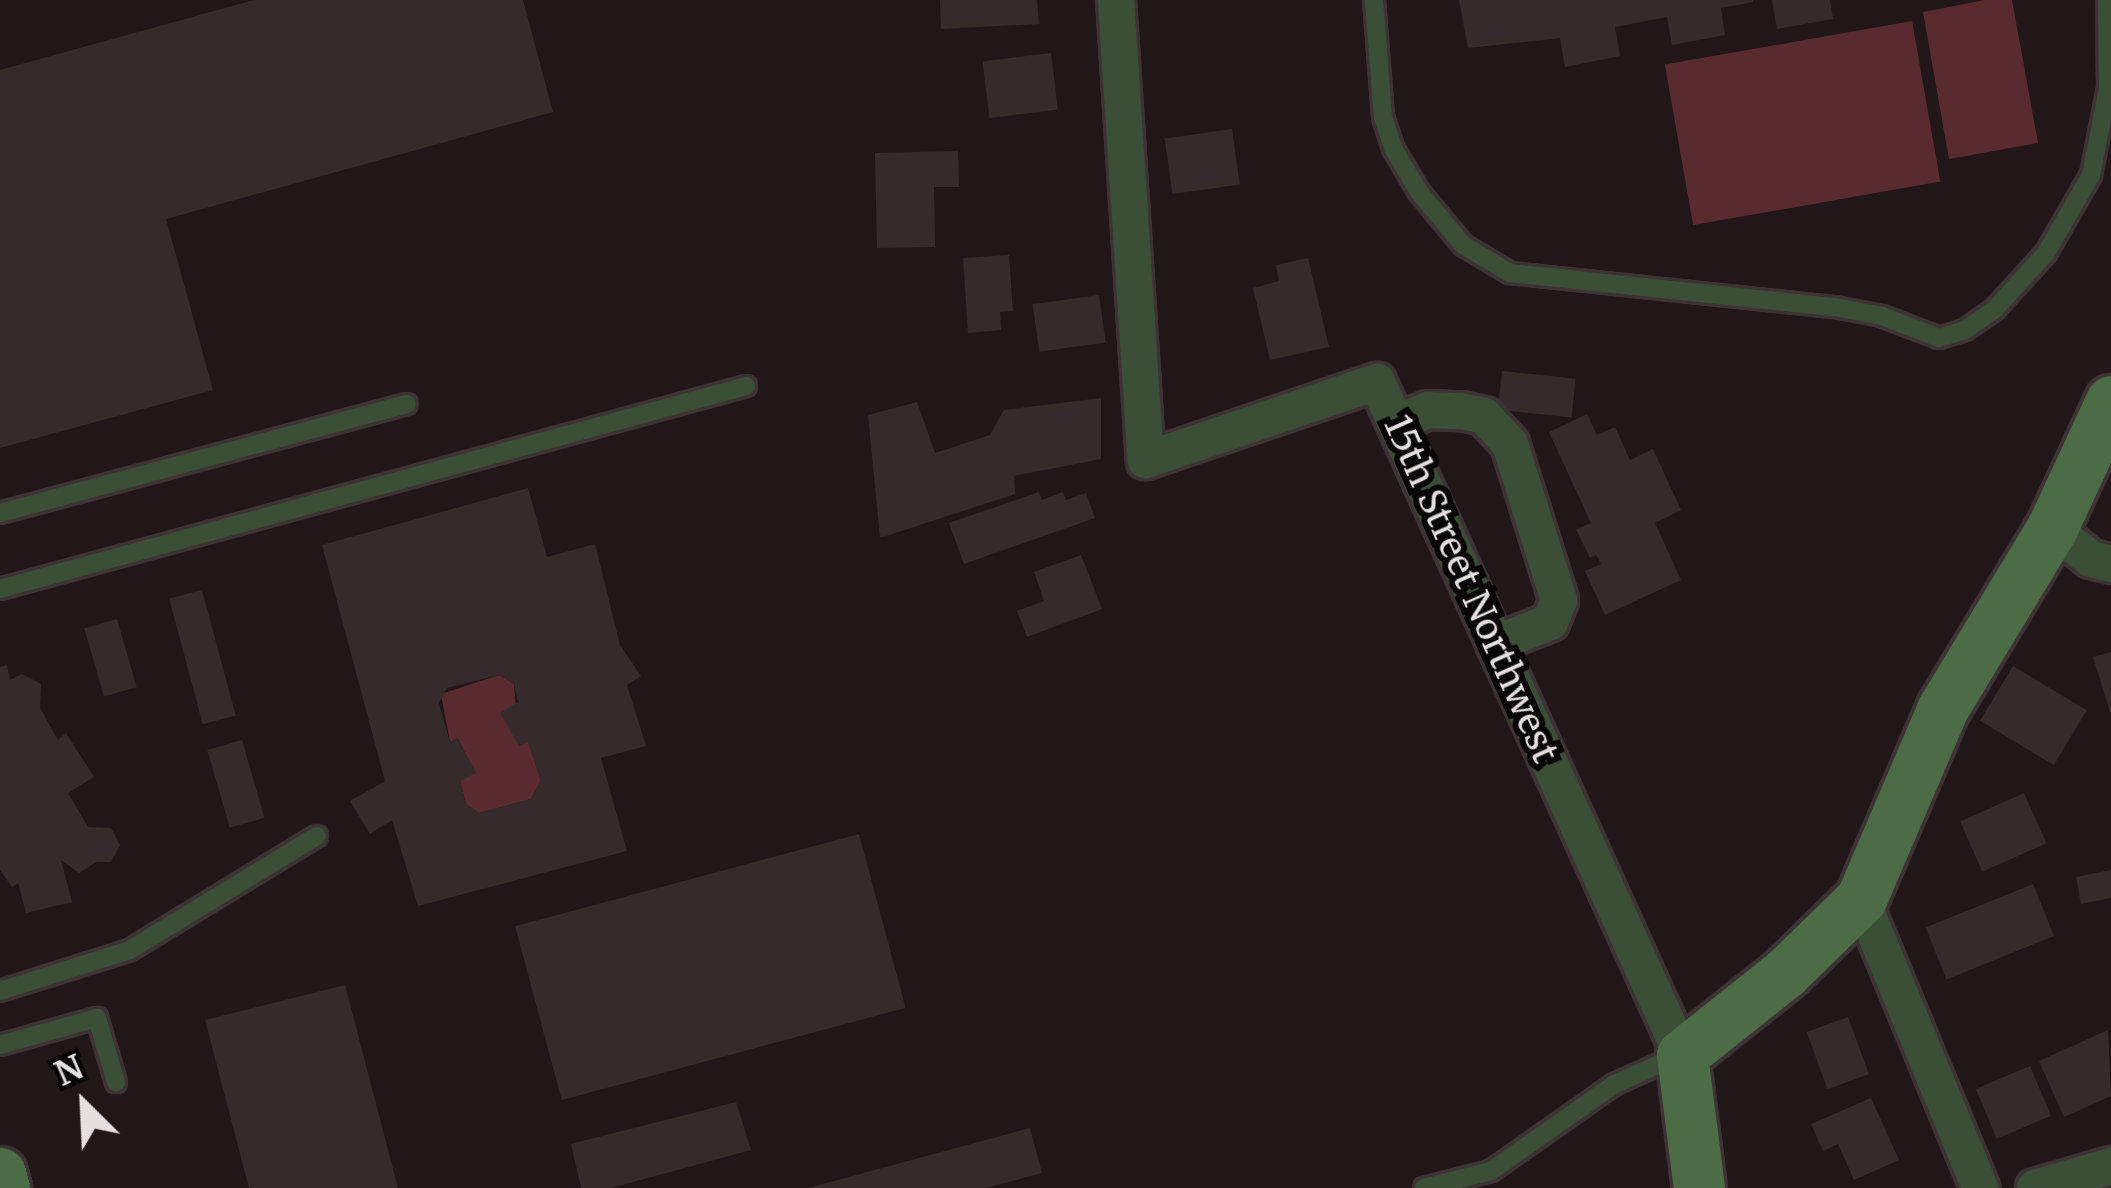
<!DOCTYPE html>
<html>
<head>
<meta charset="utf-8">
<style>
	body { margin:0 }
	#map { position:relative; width:2111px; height:1188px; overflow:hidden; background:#221718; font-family:Merriweather,serif }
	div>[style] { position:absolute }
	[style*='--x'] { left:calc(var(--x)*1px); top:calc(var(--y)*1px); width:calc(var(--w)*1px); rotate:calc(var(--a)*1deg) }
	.green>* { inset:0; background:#592b2f; transform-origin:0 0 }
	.building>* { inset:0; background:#362b2b; transform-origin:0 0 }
	.roads { filter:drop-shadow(3px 0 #3d3334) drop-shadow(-3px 0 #3d3334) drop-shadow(0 3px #3d3334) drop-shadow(0 -3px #3d3334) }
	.lane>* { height:18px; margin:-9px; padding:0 9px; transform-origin:9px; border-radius:9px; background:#3b4f36 }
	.street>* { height:36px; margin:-18px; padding:0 18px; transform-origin:18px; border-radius:18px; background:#3b4f36 }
	.secondary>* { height:51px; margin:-25.5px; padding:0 25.5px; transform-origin:25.5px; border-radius:25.5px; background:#4c6c45 }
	span { translate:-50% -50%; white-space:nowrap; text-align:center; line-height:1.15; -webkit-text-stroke:12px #080505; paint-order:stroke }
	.street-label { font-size:36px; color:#e6dfdf }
	.north { position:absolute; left:24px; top:1044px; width:120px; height:120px; -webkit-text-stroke:9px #080505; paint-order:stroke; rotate:336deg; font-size:33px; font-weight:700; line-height:48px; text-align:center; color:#e6dfdf }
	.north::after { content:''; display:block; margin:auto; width:42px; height:54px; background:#e6dfdf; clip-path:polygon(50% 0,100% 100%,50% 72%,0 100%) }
</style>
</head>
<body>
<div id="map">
	<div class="green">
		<div style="clip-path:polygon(1985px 0,2012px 0,2038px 143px,1949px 159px,1923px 12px)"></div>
		<div style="left:1912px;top:21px;width:163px;height:251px;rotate:80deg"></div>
		<div style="clip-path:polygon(499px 675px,514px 684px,519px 746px,528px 741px,541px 781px,531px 799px,479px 813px,466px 804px,460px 781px,475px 772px,458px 739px,450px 742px,441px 694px)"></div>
	</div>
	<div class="building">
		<div style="clip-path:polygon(254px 0,523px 0,553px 112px,166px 219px,213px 390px,0 448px,0 70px)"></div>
		<div style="clip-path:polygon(940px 0,1037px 0,1039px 24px,941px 29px)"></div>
		<div style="clip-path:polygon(1459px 0,1753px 0,1753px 2px,1721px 8px,1725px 35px,1672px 45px,1667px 17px,1615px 27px,1620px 56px,1565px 67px,1560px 38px,1468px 48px)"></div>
		<div style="clip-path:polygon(1772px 0,1830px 0,1833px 19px,1777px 29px)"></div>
		<div style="left:1051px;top:53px;width:57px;height:69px;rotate:83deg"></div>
		<div style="left:1232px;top:129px;width:56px;height:68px;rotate:82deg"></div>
		<div style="clip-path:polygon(958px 151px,959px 187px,934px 187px,935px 247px,877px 248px,875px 153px)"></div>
		<div style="clip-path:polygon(1009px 255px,1013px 311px,1000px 312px,1001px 330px,968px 333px,963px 258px)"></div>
		<div style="clip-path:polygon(1308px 258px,1329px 347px,1270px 360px,1253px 288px,1279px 281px,1276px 265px)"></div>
		<div style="left:1099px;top:295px;width:48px;height:67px;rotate:82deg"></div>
		<div style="left:1502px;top:371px;width:74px;height:39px;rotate:6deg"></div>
		<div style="clip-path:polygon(1101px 398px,1101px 459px,1014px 476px,1015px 494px,880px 538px,868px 415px,917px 402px,935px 453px,990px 435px,1004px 410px)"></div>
		<div style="clip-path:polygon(1587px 414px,1597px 435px,1615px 427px,1630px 460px,1653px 449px,1681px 510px,1655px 523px,1681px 580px,1605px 615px,1585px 571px,1601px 564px,1596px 555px,1590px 558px,1576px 529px,1591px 523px,1549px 432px)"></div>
		<div style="clip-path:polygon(evenodd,528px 488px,547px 557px,595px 544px,620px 645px,641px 676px,627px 685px,646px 746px,601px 758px,627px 851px,418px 906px,392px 820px,370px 834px,350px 801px,385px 781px,322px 545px,528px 488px,499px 675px,514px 684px,518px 702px,500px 713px,519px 746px,528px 741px,541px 781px,531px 799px,479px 813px,466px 804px,460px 781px,476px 773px,457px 738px,450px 742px,439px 703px,447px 688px,499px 675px)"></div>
		<div style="clip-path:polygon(1039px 492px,1042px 500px,1063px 492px,1066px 500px,1086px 493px,1095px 518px,964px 564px,949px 523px)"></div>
		<div style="clip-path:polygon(1081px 555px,1102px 609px,1027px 637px,1017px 611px,1044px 601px,1034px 572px)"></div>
		<div style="left:202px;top:590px;width:130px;height:34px;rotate:75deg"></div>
		<div style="left:117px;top:619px;width:71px;height:34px;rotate:74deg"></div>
		<div style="clip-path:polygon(2111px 652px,2111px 712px,2110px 712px,2093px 657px)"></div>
		<div style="clip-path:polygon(7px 665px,10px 680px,22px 674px,41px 684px,40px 708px,58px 740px,66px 733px,94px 777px,68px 793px,88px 827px,111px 828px,120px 845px,111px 862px,96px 862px,79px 873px,61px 860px,72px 902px,26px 913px,18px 883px,12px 887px,0 870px,0 667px)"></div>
		<div style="left:2013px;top:666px;width:86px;height:64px;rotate:31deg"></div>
		<div style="left:242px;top:740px;width:81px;height:36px;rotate:74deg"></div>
		<div style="left:2024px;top:793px;width:55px;height:70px;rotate:66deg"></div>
		<div style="left:859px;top:834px;width:180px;height:356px;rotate:75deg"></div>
		<div style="clip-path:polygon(2111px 870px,2111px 898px,2081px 904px,2076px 877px)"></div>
		<div style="left:2033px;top:884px;width:56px;height:116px;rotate:68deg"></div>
		<div style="clip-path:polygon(345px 985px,398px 1188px,249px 1188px,205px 1020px)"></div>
		<div style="left:1848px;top:1017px;width:61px;height:44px;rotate:70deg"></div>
		<div style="clip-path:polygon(2108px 1030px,2111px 1096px,2064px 1117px,2039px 1061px)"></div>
		<div style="left:2030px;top:1066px;width:54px;height:59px;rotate:67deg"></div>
		<div style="clip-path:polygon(1871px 1098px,1899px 1160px,1854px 1180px,1838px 1144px,1823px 1151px,1811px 1124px)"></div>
		<div style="clip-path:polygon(736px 1102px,751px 1150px,611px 1188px,581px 1188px,571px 1144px)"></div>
		<div style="clip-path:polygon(1030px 1128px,1042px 1173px,986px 1188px,808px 1188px)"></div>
	</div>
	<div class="roads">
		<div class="lane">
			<div style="--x:1374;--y:0;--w:117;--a:85.6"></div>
			<div style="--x:1383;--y:117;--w:33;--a:72"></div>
			<div style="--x:1393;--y:148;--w:51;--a:59.4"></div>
			<div style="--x:1419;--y:192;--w:69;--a:50.3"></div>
			<div style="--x:1463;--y:245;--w:55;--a:30.8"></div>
			<div style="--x:1510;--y:273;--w:327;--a:6"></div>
			<div style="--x:1835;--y:307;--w:48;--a:10.8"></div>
			<div style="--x:1882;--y:316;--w:61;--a:21.1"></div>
			<div style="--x:1939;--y:338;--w:27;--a:-17"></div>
			<div style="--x:1965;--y:330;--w:37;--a:-35"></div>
			<div style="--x:1995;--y:309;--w:76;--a:-47.7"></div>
			<div style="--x:2046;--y:253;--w:90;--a:-60"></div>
			<div style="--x:2091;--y:175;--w:89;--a:-78.9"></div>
			<div style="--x:2108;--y:88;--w:88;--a:-90.7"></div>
			<div style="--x:0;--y:513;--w:421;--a:-15"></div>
			<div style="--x:0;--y:589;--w:773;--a:-15.22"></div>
			<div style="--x:0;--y:991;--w:136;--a:-17.5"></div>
			<div style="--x:130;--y:950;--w:219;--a:-31.4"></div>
			<div style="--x:0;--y:1045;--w:101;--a:-15.6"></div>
			<div style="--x:97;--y:1018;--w:67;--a:73.5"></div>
			<div style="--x:1424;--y:1188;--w:69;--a:-14.2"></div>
			<div style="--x:1491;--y:1171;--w:151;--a:-35.1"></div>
			<div style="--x:1615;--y:1084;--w:68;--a:-24.3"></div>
		</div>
		<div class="street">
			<div style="--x:1116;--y:0;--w:461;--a:86.3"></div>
			<div style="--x:1146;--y:460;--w:244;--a:-18.7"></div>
			<div style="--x:1377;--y:382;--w:739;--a:65.62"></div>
			<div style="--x:1396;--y:423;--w:35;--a:-22"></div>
			<div style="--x:1428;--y:410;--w:33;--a:2"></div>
			<div style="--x:1461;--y:411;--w:24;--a:12"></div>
			<div style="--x:1484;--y:416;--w:38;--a:47"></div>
			<div style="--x:1510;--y:444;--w:164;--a:72.6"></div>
			<div style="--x:1559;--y:600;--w:24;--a:112"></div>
			<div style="--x:1550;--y:622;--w:59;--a:158.2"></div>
			<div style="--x:2052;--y:528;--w:50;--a:38.5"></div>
			<div style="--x:2091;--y:559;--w:21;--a:14"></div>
			<div style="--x:1861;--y:899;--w:313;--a:67.6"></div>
			<div style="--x:2035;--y:1188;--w:79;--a:-16.1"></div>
		</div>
		<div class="secondary">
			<div style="--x:0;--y:1173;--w:16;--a:75"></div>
			<div style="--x:1699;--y:1188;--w:134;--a:-97.3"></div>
			<div style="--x:1682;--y:1055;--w:132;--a:-38.5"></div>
			<div style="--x:1785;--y:973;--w:106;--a:-44.2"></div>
			<div style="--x:1861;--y:899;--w:208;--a:-66.8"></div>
			<div style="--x:1943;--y:708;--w:210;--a:-58.8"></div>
			<div style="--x:2052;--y:528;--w:140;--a:-65.1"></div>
		</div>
	</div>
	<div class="street-label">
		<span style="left:1471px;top:589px;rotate:66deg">15th Street Northwest</span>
	</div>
	<div class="north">N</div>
</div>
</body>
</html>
